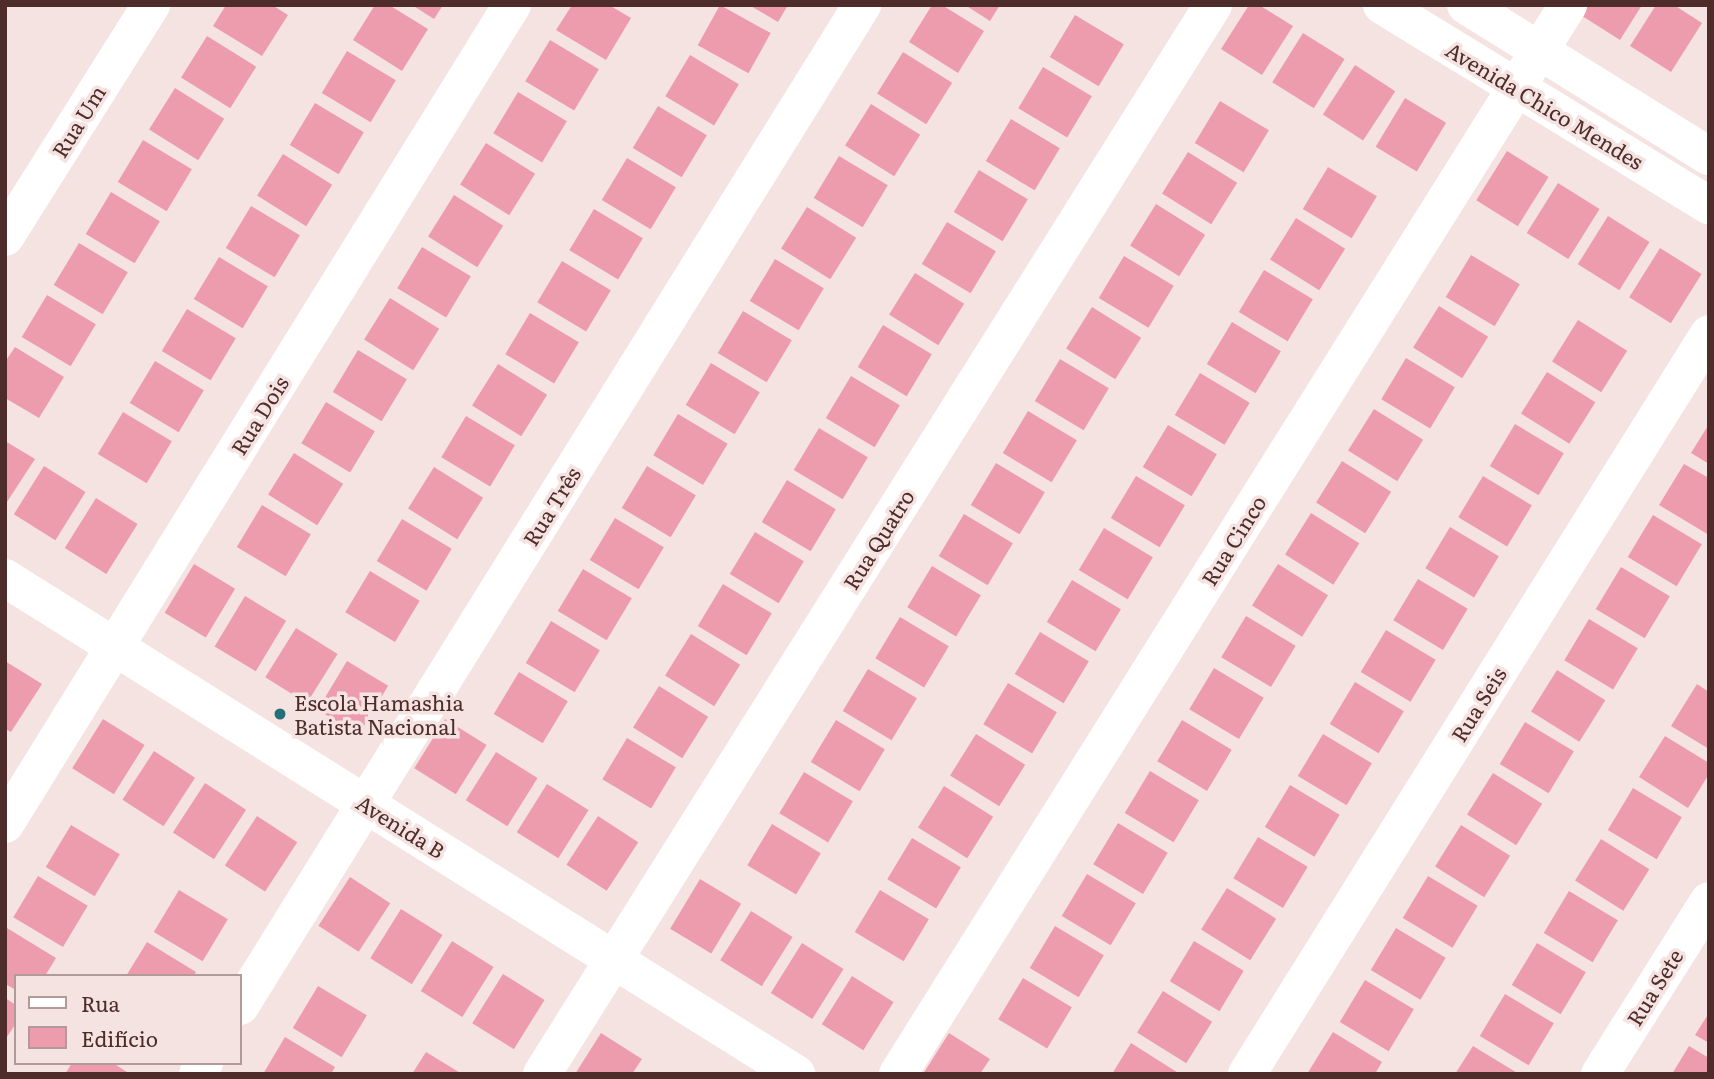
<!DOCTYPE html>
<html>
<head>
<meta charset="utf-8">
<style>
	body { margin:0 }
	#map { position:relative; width:1714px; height:1079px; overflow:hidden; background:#f5e3e2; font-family:Literata,serif }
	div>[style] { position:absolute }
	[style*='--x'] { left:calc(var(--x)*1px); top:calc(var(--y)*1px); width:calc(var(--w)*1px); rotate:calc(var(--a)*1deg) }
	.building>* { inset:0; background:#ed9cae; transform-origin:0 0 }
	.minor>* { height:38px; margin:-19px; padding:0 19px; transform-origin:19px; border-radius:19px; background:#fff }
	.dots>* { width:19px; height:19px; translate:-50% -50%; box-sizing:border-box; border:4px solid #f5e3e2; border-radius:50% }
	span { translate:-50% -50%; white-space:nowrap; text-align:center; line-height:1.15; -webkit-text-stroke:7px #f5e3e2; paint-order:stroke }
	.street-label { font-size:21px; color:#4d2c29 }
	.poi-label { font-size:21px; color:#4d2c29 }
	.left { translate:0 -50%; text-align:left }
	.frame { position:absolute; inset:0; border:7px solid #4d2c29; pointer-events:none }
	.legend { position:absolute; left:14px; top:974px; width:228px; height:91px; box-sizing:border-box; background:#f5e3e2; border:2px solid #b29a98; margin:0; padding:9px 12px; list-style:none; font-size:21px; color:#4d2c29 }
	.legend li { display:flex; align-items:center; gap:14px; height:35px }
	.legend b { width:35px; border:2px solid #b29a98 }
</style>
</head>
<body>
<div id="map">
	<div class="building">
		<div style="clip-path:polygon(226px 5px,272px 5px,288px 15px,262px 56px,213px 26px)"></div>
		<div style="clip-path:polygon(375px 5px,389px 5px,428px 29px,402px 71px,353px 40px)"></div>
		<div style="clip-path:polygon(412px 5px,443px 5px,434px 19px)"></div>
		<div style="clip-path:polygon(572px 5px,609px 5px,631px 18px,606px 60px,556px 30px)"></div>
		<div style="left:720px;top:5px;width:58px;height:46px;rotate:29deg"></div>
		<div style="clip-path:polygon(749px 5px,788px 5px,778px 22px)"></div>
		<div style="clip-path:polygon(932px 5px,942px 5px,984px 31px,958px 73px,909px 42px)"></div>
		<div style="clip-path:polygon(965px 5px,1000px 5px,990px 21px)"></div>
		<div style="clip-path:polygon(1249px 5px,1259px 5px,1293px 26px,1262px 75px,1221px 49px)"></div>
		<div style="clip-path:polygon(1585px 5px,1642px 5px,1620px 40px,1579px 14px)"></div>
		<div style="clip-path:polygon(1656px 5px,1674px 5px,1702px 23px,1671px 72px,1630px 46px)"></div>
		<div style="left:1075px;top:15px;width:57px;height:49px;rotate:31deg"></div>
		<div style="left:1303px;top:33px;width:49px;height:58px;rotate:32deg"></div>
		<div style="left:207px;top:36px;width:58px;height:49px;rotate:32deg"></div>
		<div style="left:550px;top:40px;width:57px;height:48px;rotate:31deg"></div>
		<div style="left:347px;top:51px;width:57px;height:49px;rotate:31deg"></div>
		<div style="left:903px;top:52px;width:58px;height:49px;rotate:32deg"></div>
		<div style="left:690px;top:55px;width:57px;height:48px;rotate:31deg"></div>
		<div style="left:1355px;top:65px;width:48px;height:59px;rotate:33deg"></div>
		<div style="left:1043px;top:67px;width:57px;height:48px;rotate:31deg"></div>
		<div style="left:175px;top:88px;width:58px;height:49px;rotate:32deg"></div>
		<div style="left:518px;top:92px;width:57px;height:48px;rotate:31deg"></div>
		<div style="left:1405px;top:98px;width:48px;height:57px;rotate:31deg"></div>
		<div style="left:1220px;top:101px;width:57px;height:49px;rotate:31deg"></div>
		<div style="left:315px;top:103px;width:57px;height:49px;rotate:31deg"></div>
		<div style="left:871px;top:104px;width:58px;height:49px;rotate:32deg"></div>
		<div style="left:658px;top:106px;width:57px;height:49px;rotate:31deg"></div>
		<div style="left:1011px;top:119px;width:57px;height:49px;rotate:31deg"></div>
		<div style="left:143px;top:140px;width:57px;height:49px;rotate:31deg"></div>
		<div style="left:486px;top:143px;width:58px;height:49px;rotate:32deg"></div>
		<div style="left:1507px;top:151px;width:49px;height:58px;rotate:32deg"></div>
		<div style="left:1188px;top:152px;width:58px;height:49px;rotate:32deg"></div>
		<div style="left:283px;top:154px;width:58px;height:49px;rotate:32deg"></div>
		<div style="left:839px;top:156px;width:57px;height:49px;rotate:31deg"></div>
		<div style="left:627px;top:158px;width:57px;height:49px;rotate:31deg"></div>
		<div style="left:1328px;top:167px;width:57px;height:49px;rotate:31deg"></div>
		<div style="left:979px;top:170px;width:57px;height:49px;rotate:31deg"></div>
		<div style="left:1558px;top:183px;width:49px;height:59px;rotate:32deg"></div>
		<div style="left:111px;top:192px;width:57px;height:49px;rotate:31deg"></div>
		<div style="left:454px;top:195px;width:58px;height:49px;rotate:32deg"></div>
		<div style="left:1156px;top:204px;width:58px;height:49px;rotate:32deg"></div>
		<div style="left:251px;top:206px;width:57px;height:49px;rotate:31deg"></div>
		<div style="left:807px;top:207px;width:58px;height:49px;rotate:32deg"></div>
		<div style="left:594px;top:209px;width:57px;height:48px;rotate:31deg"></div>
		<div style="left:1608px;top:216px;width:49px;height:57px;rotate:32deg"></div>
		<div style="left:1296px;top:218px;width:58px;height:49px;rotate:32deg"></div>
		<div style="left:947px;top:222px;width:57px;height:49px;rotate:31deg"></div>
		<div style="left:79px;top:243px;width:57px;height:49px;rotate:31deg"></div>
		<div style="left:422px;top:247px;width:57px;height:48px;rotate:31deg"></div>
		<div style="left:1660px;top:248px;width:49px;height:58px;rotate:32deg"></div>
		<div style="left:1471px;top:255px;width:57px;height:49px;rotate:31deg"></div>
		<div style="left:1124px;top:256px;width:58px;height:49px;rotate:31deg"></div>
		<div style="left:219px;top:257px;width:57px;height:49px;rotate:31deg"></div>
		<div style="left:775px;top:259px;width:57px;height:49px;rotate:31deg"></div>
		<div style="left:562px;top:261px;width:57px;height:48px;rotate:31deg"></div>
		<div style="left:1264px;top:270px;width:57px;height:49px;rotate:31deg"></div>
		<div style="left:915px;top:273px;width:58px;height:49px;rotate:32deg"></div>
		<div style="left:47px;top:295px;width:57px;height:49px;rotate:31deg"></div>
		<div style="left:390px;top:298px;width:58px;height:49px;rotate:32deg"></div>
		<div style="left:1439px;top:306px;width:58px;height:49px;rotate:32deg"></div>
		<div style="left:1092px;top:307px;width:58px;height:49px;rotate:32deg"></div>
		<div style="left:187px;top:309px;width:57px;height:49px;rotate:31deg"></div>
		<div style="left:743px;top:311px;width:57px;height:49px;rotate:31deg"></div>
		<div style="left:530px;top:313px;width:57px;height:48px;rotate:31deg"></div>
		<div style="left:1578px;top:320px;width:58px;height:49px;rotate:32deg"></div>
		<div style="left:1232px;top:322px;width:57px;height:49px;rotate:31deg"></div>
		<div style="left:883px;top:325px;width:57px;height:49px;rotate:31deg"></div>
		<div style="clip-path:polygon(15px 347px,64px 377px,39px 418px,5px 398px,5px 362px)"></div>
		<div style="left:358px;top:350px;width:57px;height:49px;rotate:31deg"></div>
		<div style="left:1406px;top:358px;width:57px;height:48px;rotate:31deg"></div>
		<div style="left:1060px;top:359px;width:57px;height:49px;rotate:31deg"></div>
		<div style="left:155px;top:361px;width:57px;height:49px;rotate:31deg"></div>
		<div style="left:711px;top:363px;width:57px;height:49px;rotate:31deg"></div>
		<div style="left:498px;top:364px;width:58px;height:49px;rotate:32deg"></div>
		<div style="left:1547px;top:372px;width:57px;height:49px;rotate:32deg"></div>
		<div style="left:1200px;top:373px;width:58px;height:49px;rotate:31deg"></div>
		<div style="left:851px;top:376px;width:57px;height:49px;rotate:31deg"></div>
		<div style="left:326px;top:402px;width:57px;height:48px;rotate:31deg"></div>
		<div style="left:1374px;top:409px;width:58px;height:49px;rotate:32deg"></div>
		<div style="left:1028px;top:411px;width:57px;height:49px;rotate:31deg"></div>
		<div style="left:123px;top:412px;width:57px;height:49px;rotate:31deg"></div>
		<div style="left:678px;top:414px;width:58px;height:48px;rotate:31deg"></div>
		<div style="left:466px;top:416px;width:57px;height:48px;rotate:31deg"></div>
		<div style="left:1515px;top:424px;width:57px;height:49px;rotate:31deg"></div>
		<div style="clip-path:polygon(1709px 424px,1709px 464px,1691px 453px)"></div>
		<div style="left:1168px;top:425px;width:57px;height:49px;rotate:31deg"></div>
		<div style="left:819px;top:428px;width:57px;height:49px;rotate:31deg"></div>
		<div style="clip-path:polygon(5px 441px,35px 459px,5px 505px)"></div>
		<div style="left:294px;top:453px;width:58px;height:49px;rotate:32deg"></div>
		<div style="left:1342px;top:461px;width:58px;height:49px;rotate:32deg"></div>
		<div style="left:996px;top:463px;width:57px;height:49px;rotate:31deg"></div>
		<div style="clip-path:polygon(1684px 464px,1709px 478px,1709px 535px,1659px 505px)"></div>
		<div style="left:44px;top:466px;width:49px;height:57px;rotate:32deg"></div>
		<div style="left:647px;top:466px;width:57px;height:49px;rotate:31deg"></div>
		<div style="left:434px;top:467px;width:58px;height:49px;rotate:32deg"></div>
		<div style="left:1136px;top:476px;width:57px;height:49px;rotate:31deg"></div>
		<div style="left:1483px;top:476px;width:57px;height:48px;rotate:31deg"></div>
		<div style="left:787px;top:480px;width:57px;height:49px;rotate:31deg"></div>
		<div style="left:96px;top:498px;width:49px;height:59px;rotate:32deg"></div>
		<div style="left:262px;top:505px;width:57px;height:49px;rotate:31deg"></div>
		<div style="left:1311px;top:513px;width:57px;height:49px;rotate:32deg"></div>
		<div style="left:964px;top:514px;width:57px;height:49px;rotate:31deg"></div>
		<div style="left:1653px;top:515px;width:57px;height:49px;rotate:31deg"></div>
		<div style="left:615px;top:518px;width:57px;height:49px;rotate:31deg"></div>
		<div style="left:402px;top:519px;width:58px;height:49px;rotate:31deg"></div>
		<div style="left:1450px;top:527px;width:57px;height:48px;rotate:31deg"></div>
		<div style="left:1104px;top:528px;width:57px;height:49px;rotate:31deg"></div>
		<div style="left:755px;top:532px;width:57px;height:49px;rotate:31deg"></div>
		<div style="left:194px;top:564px;width:48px;height:57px;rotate:31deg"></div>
		<div style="left:1278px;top:564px;width:59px;height:49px;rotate:32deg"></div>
		<div style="left:932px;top:566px;width:57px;height:48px;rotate:31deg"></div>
		<div style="left:1621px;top:567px;width:57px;height:49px;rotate:31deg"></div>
		<div style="left:583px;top:569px;width:57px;height:49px;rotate:31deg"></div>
		<div style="left:370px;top:571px;width:58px;height:48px;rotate:31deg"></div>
		<div style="left:1418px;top:579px;width:58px;height:48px;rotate:31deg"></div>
		<div style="left:1072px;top:580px;width:57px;height:49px;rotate:31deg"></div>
		<div style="left:723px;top:584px;width:57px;height:49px;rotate:31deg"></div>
		<div style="left:245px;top:596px;width:48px;height:59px;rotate:31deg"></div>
		<div style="left:1246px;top:616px;width:58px;height:48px;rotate:31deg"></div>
		<div style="left:900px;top:617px;width:57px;height:48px;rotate:31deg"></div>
		<div style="left:1589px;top:619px;width:57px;height:48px;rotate:31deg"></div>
		<div style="left:551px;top:621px;width:57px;height:49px;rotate:31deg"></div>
		<div style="left:296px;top:628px;width:49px;height:58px;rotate:32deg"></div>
		<div style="left:1386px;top:630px;width:58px;height:49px;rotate:31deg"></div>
		<div style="left:1040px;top:632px;width:57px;height:49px;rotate:31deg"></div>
		<div style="left:691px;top:634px;width:58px;height:49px;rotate:32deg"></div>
		<div style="clip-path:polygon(5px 661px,42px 684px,11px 732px,5px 729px)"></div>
		<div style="left:347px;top:661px;width:48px;height:57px;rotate:31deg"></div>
		<div style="left:1214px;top:668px;width:58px;height:48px;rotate:31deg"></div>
		<div style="left:868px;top:669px;width:57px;height:49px;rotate:31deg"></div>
		<div style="left:1557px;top:670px;width:57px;height:49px;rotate:32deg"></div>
		<div style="left:519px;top:672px;width:57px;height:49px;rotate:31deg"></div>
		<div style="left:1355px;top:682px;width:57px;height:49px;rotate:31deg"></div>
		<div style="left:1008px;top:683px;width:57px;height:48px;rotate:31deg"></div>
		<div style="clip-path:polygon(1697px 684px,1709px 692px,1709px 749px,1671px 726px)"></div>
		<div style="left:659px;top:686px;width:58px;height:49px;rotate:32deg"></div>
		<div style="left:103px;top:719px;width:49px;height:58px;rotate:32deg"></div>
		<div style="left:445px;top:719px;width:49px;height:58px;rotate:32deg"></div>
		<div style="left:836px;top:720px;width:57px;height:49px;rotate:31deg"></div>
		<div style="left:1182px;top:720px;width:58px;height:48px;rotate:31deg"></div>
		<div style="left:1525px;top:722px;width:57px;height:49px;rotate:31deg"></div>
		<div style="left:976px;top:734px;width:58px;height:49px;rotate:32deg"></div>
		<div style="left:1323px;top:734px;width:57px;height:49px;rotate:31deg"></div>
		<div style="clip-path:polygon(1665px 736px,1709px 763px,1709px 774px,1688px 808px,1639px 777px)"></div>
		<div style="left:627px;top:738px;width:57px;height:48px;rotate:31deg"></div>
		<div style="left:154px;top:751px;width:49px;height:58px;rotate:33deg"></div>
		<div style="left:496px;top:752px;width:49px;height:57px;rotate:32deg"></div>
		<div style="left:1150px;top:771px;width:57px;height:49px;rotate:31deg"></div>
		<div style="left:804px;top:772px;width:57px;height:48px;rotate:31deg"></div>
		<div style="left:1493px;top:773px;width:58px;height:49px;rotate:32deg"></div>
		<div style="left:205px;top:783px;width:49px;height:59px;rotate:33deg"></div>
		<div style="left:547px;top:784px;width:49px;height:57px;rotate:32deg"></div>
		<div style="left:1290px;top:785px;width:58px;height:49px;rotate:31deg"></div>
		<div style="left:944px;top:786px;width:58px;height:49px;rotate:32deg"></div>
		<div style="left:1633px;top:788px;width:57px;height:49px;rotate:31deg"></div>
		<div style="left:257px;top:816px;width:48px;height:59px;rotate:33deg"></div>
		<div style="left:598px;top:816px;width:48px;height:58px;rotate:33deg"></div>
		<div style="left:1118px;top:823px;width:58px;height:48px;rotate:31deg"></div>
		<div style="left:772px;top:824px;width:57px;height:48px;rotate:31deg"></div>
		<div style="left:71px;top:825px;width:57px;height:49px;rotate:31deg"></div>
		<div style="left:1461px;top:825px;width:58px;height:49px;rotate:32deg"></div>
		<div style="left:1258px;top:837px;width:58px;height:48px;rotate:31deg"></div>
		<div style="left:912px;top:838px;width:57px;height:48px;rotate:31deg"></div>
		<div style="left:1601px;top:839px;width:57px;height:49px;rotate:32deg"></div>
		<div style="left:1087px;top:874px;width:57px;height:49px;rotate:31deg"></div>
		<div style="left:38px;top:876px;width:58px;height:48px;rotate:31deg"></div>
		<div style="left:1428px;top:876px;width:58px;height:49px;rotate:31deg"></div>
		<div style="left:350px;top:877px;width:48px;height:58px;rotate:33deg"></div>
		<div style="left:700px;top:879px;width:48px;height:58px;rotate:31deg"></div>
		<div style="left:1227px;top:888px;width:58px;height:49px;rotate:32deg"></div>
		<div style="left:179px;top:890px;width:57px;height:49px;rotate:31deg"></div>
		<div style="left:880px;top:890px;width:57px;height:49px;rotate:31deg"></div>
		<div style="left:1569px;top:891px;width:57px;height:49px;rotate:31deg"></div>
		<div style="left:401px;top:909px;width:49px;height:58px;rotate:32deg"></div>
		<div style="left:751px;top:911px;width:49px;height:58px;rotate:32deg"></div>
		<div style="left:1055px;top:926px;width:57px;height:49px;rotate:31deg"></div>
		<div style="clip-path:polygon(7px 928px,56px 958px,45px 976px,16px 976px,16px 990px,5px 984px)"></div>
		<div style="left:1396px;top:928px;width:58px;height:49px;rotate:31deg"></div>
		<div style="left:452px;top:941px;width:49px;height:59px;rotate:32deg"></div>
		<div style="left:1194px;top:941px;width:58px;height:47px;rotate:31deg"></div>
		<div style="clip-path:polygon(147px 942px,196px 972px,194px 976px,126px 976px)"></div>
		<div style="left:802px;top:943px;width:49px;height:59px;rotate:32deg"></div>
		<div style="left:1537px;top:943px;width:57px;height:49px;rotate:31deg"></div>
		<div style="left:503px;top:974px;width:49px;height:58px;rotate:32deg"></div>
		<div style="left:852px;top:976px;width:49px;height:57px;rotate:32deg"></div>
		<div style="left:1023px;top:978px;width:57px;height:48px;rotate:31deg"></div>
		<div style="left:1365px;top:980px;width:57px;height:49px;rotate:31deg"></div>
		<div style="left:318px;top:986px;width:57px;height:49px;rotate:31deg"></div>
		<div style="left:1163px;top:991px;width:58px;height:49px;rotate:32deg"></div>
		<div style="left:1505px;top:994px;width:57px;height:49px;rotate:31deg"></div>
		<div style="clip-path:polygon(5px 998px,16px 1005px,16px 1023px,5px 1040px)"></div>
		<div style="clip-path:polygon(1709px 1013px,1709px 1043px,1695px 1035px)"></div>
		<div style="clip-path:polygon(1333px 1032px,1382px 1062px,1375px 1074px,1307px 1074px)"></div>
		<div style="clip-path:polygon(601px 1033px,642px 1059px,632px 1074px,575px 1074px)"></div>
		<div style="clip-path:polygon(949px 1033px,990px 1059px,980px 1074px,923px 1074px)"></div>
		<div style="clip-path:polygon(285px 1037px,335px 1067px,331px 1074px,263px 1074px)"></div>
		<div style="clip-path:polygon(1131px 1043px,1180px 1074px,1112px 1074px)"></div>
		<div style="clip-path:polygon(1473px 1046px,1519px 1074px,1455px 1074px)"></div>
		<div style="clip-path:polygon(1689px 1046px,1709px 1058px,1709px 1074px,1672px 1074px)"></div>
		<div style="clip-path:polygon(426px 1052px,462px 1074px,412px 1074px)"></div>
		<div style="clip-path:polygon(72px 1063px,113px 1063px,130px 1074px,65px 1074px)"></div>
	</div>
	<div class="minor">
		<div style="--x:1382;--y:5;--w:383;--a:31.5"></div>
		<div style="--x:1466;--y:5;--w:286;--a:31.9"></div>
		<div style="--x:5;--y:237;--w:274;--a:-57.8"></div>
		<div style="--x:5;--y:578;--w:934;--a:32.09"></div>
		<div style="--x:5;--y:824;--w:963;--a:-58.24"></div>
		<div style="--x:240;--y:1006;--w:1179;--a:-58.14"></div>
		<div style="--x:198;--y:1074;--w:13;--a:-61"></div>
		<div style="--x:542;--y:1074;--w:1262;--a:-57.88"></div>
		<div style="--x:898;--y:1074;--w:1262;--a:-57.92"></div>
		<div style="--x:1247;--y:1074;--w:872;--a:-58.02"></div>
		<div style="--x:1600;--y:1074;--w:204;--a:-57.8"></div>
	</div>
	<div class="dots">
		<div style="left:280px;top:714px;background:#256f76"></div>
	</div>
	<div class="street-label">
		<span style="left:1545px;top:105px;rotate:31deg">Avenida Chico Mendes</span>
		<span style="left:78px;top:121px;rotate:-58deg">Rua Um</span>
		<span style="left:259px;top:415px;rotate:-58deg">Rua Dois</span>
		<span style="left:551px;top:506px;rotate:-58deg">Rua Três</span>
		<span style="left:878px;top:539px;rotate:-58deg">Rua Quatro</span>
		<span style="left:1233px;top:540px;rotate:-58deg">Rua Cinco</span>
		<span style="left:1478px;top:704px;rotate:-58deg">Rua Seis</span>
		<span style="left:401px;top:826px;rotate:32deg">Avenida B</span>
		<span style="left:1654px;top:987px;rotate:-58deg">Rua Sete</span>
	</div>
	<div class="poi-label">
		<span class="left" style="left:294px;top:714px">Escola Hamashia<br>Batista Nacional</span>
	</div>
	<div class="frame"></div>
	<ul class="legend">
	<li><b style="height:9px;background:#fff"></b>Rua</li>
	<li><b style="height:19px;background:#ed9cae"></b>Edifício</li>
	</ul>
</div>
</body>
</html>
